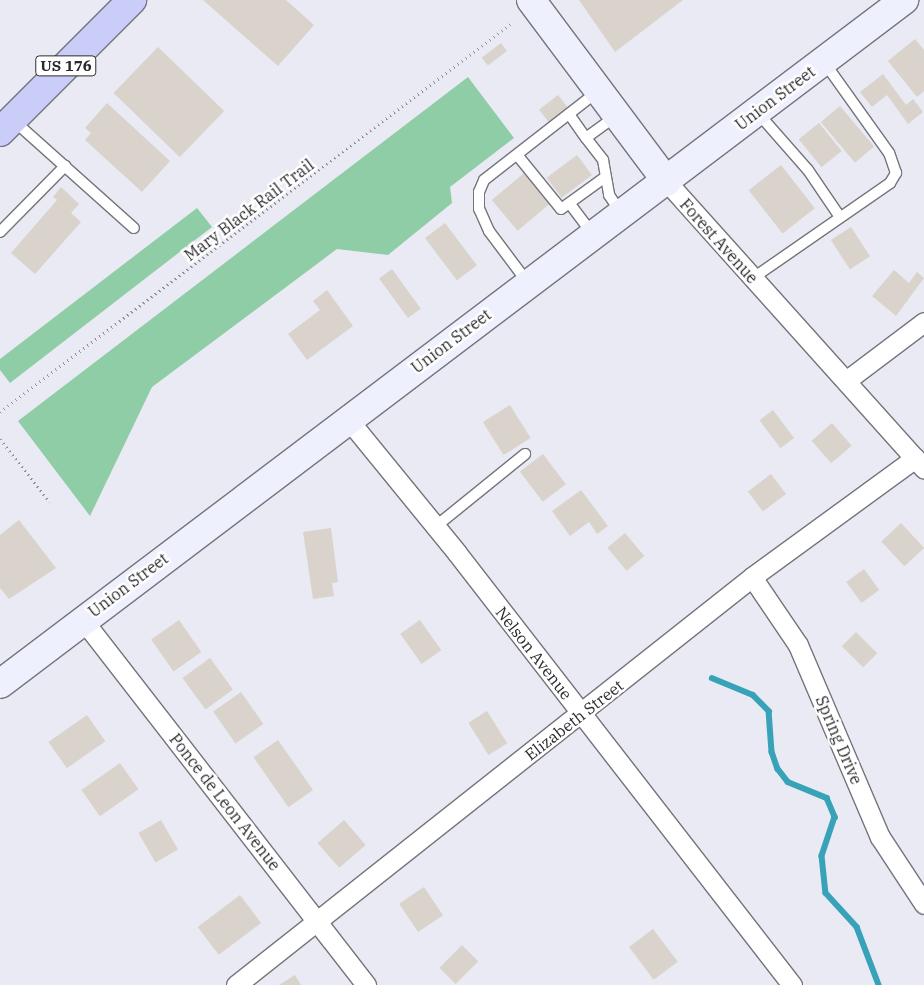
<!DOCTYPE html>
<html>
<head>
<meta charset="utf-8">
<style>
	body { margin:0 }
	#map { position:relative; width:924px; height:985px; overflow:hidden; background:#e9eaf3; font-family:"IBM Plex Serif",serif }
	div>[style] { position:absolute }
	[style*='--x'] { left:calc(var(--x)*1px); top:calc(var(--y)*1px); width:calc(var(--w)*1px); rotate:calc(var(--a)*1deg) }
	.green>* { inset:0; background:#8ecda5 }
	.stream>* { height:5.5px; margin:-2.75px; padding:0 2.75px; transform-origin:2.75px; border-radius:2.75px; background:#38a2b8 }
	.building>* { inset:0; background:#d9d3cb; transform-origin:0 0 }
	.path>* { height:3px; margin-top:-1.5px; transform-origin:0; background:repeating-linear-gradient(90deg,#919198 0 1px,transparent 0 5px) }
	.roads { filter:drop-shadow(1px 0 #74747c) drop-shadow(-1px 0 #74747c) drop-shadow(0 1px #74747c) drop-shadow(0 -1px #74747c) }
	.lane>* { height:10px; margin:-5px; padding:0 5px; transform-origin:5px; border-radius:5px; background:#fff }
	.street>* { height:19px; margin:-9.5px; padding:0 9.5px; transform-origin:9.5px; border-radius:9.5px; background:#fff }
	.secondary>* { height:28px; margin:-14px; padding:0 14px; transform-origin:14px; border-radius:14px; background:#eff0fd }
	.highway>* { height:28px; margin:-14px; padding:0 14px; transform-origin:14px; border-radius:14px; background:#c9cdf8 }
	span { translate:-50% -50%; white-space:nowrap; text-align:center; line-height:1.15; -webkit-text-stroke:5px #fff; paint-order:stroke }
	.shield-label span { padding:1px 4px; background:#fff; border:1px solid; border-radius:4px; -webkit-text-stroke-width:0 }
	.shield-label { font-size:15px; color:#2b2b2f; font-weight:700 }
	.street-label { font-size:16px; color:#2b2b2f }
</style>
</head>
<body>
<div id="map">
	<div class="green">
		<div style="clip-path:polygon(468px 77px,514px 138px,450px 187px,452px 203px,388px 255px,337px 249px,152px 387px,90px 516px,18px 421px)"></div>
		<div style="clip-path:polygon(197px 208px,212px 227px,10px 383px,0 370px,0 359px)"></div>
	</div>
	<div class="stream">
		<div style="--x:712;--y:678;--w:44;--a:22.5"></div>
		<div style="--x:753;--y:695;--w:23;--a:45"></div>
		<div style="--x:769;--y:711;--w:41;--a:85.8"></div>
		<div style="--x:772;--y:752;--w:18;--a:71"></div>
		<div style="--x:778;--y:769;--w:16;--a:52"></div>
		<div style="--x:788;--y:782;--w:42;--a:22.3"></div>
		<div style="--x:827;--y:798;--w:21;--a:67"></div>
		<div style="--x:835;--y:817;--w:41;--a:108.4"></div>
		<div style="--x:822;--y:856;--w:37;--a:84"></div>
		<div style="--x:826;--y:893;--w:46;--a:47.6"></div>
		<div style="--x:857;--y:927;--w:62;--a:69.2"></div>
	</div>
	<div class="building">
		<div style="clip-path:polygon(203px 0,286px 0,314px 25px,278px 66px)"></div>
		<div style="clip-path:polygon(579px 0,683px 0,615px 52px)"></div>
		<div style="clip-path:polygon(915px 39px,924px 50px,924px 91px,917px 97px,888px 61px)"></div>
		<div style="left:501px;top:43px;width:10px;height:24px;rotate:53deg"></div>
		<div style="left:158px;top:47px;width:92px;height:64px;rotate:44deg"></div>
		<div style="clip-path:polygon(883px 74px,906px 105px,913px 99px,923px 112px,908px 124px,887px 95px,872px 107px,860px 92px)"></div>
		<div style="left:558px;top:95px;width:16px;height:24px;rotate:52deg"></div>
		<div style="clip-path:polygon(107px 103px,170px 161px,142px 192px,85px 140px,91px 133px,85px 128px)"></div>
		<div style="left:840px;top:106px;width:53px;height:25px;rotate:50deg"></div>
		<div style="left:819px;top:123px;width:36px;height:26px;rotate:51deg"></div>
		<div style="left:577px;top:155px;width:25px;height:38px;rotate:53deg"></div>
		<div style="left:781px;top:165px;width:55px;height:41px;rotate:52deg"></div>
		<div style="left:524px;top:173px;width:40px;height:42px;rotate:50deg"></div>
		<div style="clip-path:polygon(61px 187px,79px 204px,71px 213px,81px 222px,35px 274px,11px 253px,57px 200px,53px 197px)"></div>
		<div style="left:445px;top:223px;width:53px;height:25px;rotate:53deg"></div>
		<div style="left:851px;top:227px;width:35px;height:24px;rotate:57deg"></div>
		<div style="left:392px;top:269px;width:49px;height:16px;rotate:54deg"></div>
		<div style="clip-path:polygon(894px 270px,909px 283px,917px 272px,924px 278px,896px 316px,872px 296px)"></div>
		<div style="clip-path:polygon(327px 290px,353px 326px,307px 360px,288px 334px,320px 310px,313px 301px)"></div>
		<div style="left:510px;top:405px;width:39px;height:32px;rotate:58deg"></div>
		<div style="left:773px;top:410px;width:35px;height:17px;rotate:53deg"></div>
		<div style="left:832px;top:423px;width:30px;height:27px;rotate:49deg"></div>
		<div style="left:543px;top:454px;width:38px;height:29px;rotate:53deg"></div>
		<div style="left:771px;top:474px;width:25px;height:29px;rotate:53deg"></div>
		<div style="clip-path:polygon(581px 490px,608px 526px,597px 534px,589px 522px,570px 536px,552px 511px)"></div>
		<div style="clip-path:polygon(19px 520px,56px 568px,9px 599px,0 588px,0 535px)"></div>
		<div style="left:901px;top:523px;width:34px;height:27px;rotate:47deg"></div>
		<div style="clip-path:polygon(331px 528px,338px 582px,332px 583px,334px 596px,313px 599px,303px 532px)"></div>
		<div style="left:625px;top:533px;width:30px;height:23px;rotate:50deg"></div>
		<div style="left:864px;top:569px;width:26px;height:22px;rotate:54deg"></div>
		<div style="left:179px;top:620px;width:39px;height:34px;rotate:55deg"></div>
		<div style="left:420px;top:620px;width:37px;height:24px;rotate:55deg"></div>
		<div style="left:856px;top:632px;width:30px;height:20px;rotate:45deg"></div>
		<div style="left:210px;top:658px;width:39px;height:34px;rotate:54deg"></div>
		<div style="left:241px;top:692px;width:39px;height:34px;rotate:55deg"></div>
		<div style="left:487px;top:711px;width:38px;height:22px;rotate:58deg"></div>
		<div style="left:87px;top:715px;width:32px;height:47px;rotate:55deg"></div>
		<div style="left:278px;top:740px;width:61px;height:30px;rotate:55deg"></div>
		<div style="left:120px;top:763px;width:32px;height:47px;rotate:55deg"></div>
		<div style="left:161px;top:820px;width:34px;height:26px;rotate:60deg"></div>
		<div style="left:344px;top:820px;width:33px;height:35px;rotate:49deg"></div>
		<div style="left:424px;top:887px;width:34px;height:30px;rotate:56deg"></div>
		<div style="left:240px;top:895px;width:35px;height:53px;rotate:53deg"></div>
		<div style="left:653px;top:929px;width:41px;height:30px;rotate:53deg"></div>
		<div style="left:462px;top:945px;width:23px;height:32px;rotate:45deg"></div>
		<div style="clip-path:polygon(295px 975px,301px 985px,279px 985px)"></div>
	</div>
	<div class="path">
		<div style="--x:0;--y:412;--w:641;--a:-37.26"></div>
		<div style="--x:0;--y:439;--w:80;--a:51.6"></div>
	</div>
	<div class="roads">
		<div class="lane">
			<div style="--x:757;--y:112;--w:77;--a:48.7"></div>
			<div style="--x:808;--y:170;--w:57;--a:55.8"></div>
			<div style="--x:569;--y:114;--w:29;--a:55"></div>
			<div style="--x:616;--y:116;--w:37;--a:144"></div>
			<div style="--x:586;--y:138;--w:28;--a:52"></div>
			<div style="--x:603;--y:160;--w:36;--a:80"></div>
			<div style="--x:609;--y:195;--w:23;--a:56"></div>
			<div style="--x:13;--y:120;--w:162;--a:41.8"></div>
			<div style="--x:518;--y:156;--w:68;--a:50.9"></div>
			<div style="--x:561;--y:209;--w:53;--a:-35.8"></div>
			<div style="--x:570;--y:204;--w:39;--a:53"></div>
			<div style="--x:0;--y:232;--w:93;--a:-45.4"></div>
			<div style="--x:753;--y:278;--w:167;--a:-34.7"></div>
			<div style="--x:890;--y:183;--w:12;--a:-59"></div>
			<div style="--x:896;--y:173;--w:21;--a:-109"></div>
			<div style="--x:889;--y:153;--w:112;--a:-125.5"></div>
			<div style="--x:528;--y:283;--w:65;--a:-126.9"></div>
			<div style="--x:489;--y:231;--w:24;--a:-114"></div>
			<div style="--x:479;--y:209;--w:17;--a:-90"></div>
			<div style="--x:479;--y:192;--w:13;--a:-67"></div>
			<div style="--x:484;--y:180;--w:143;--a:-37.9"></div>
			<div style="--x:435;--y:527;--w:116;--a:-39"></div>
		</div>
		<div class="street">
			<div style="--x:667;--y:182;--w:385;--a:48.1"></div>
			<div style="--x:847;--y:380;--w:96;--a:-37"></div>
			<div style="--x:347;--y:418;--w:174;--a:50.8"></div>
			<div style="--x:457;--y:553;--w:547;--a:52.21"></div>
			<div style="--x:752;--y:577;--w:82;--a:55.9"></div>
			<div style="--x:798;--y:645;--w:209;--a:66.9"></div>
			<div style="--x:880;--y:837;--w:80;--a:56.7"></div>
			<div style="--x:83;--y:620;--w:462;--a:52.2"></div>
			<div style="--x:236;--y:985;--w:658;--a:-38.33"></div>
			<div style="--x:752;--y:577;--w:202;--a:-36.1"></div>
		</div>
		<div class="secondary">
			<div style="--x:531;--y:0;--w:227;--a:53.2"></div>
			<div style="--x:0;--y:684;--w:1134;--a:-37.11"></div>
		</div>
		<div class="highway">
			<div style="--x:0;--y:132;--w:187;--a:-45"></div>
		</div>
	</div>
	<div class="shield-label">
		<span style="left:66px;top:66px">US 176</span>
	</div>
	<div class="street-label">
		<span style="left:775px;top:98px;rotate:-37deg">Union Street</span>
		<span style="left:249px;top:210px;rotate:-37deg">Mary Black Rail Trail</span>
		<span style="left:719px;top:241px;rotate:48deg">Forest Avenue</span>
		<span style="left:451px;top:341px;rotate:-37deg">Union Street</span>
		<span style="left:128px;top:585px;rotate:-37deg">Union Street</span>
		<span style="left:534px;top:653px;rotate:52deg">Nelson Avenue</span>
		<span style="left:574px;top:720px;rotate:-38deg">Elizabeth Street</span>
		<span style="left:839px;top:740px;rotate:67deg">Spring Drive</span>
		<span style="left:225px;top:802px;rotate:52deg">Ponce de Leon Avenue</span>
	</div>
</div>
</body>
</html>
